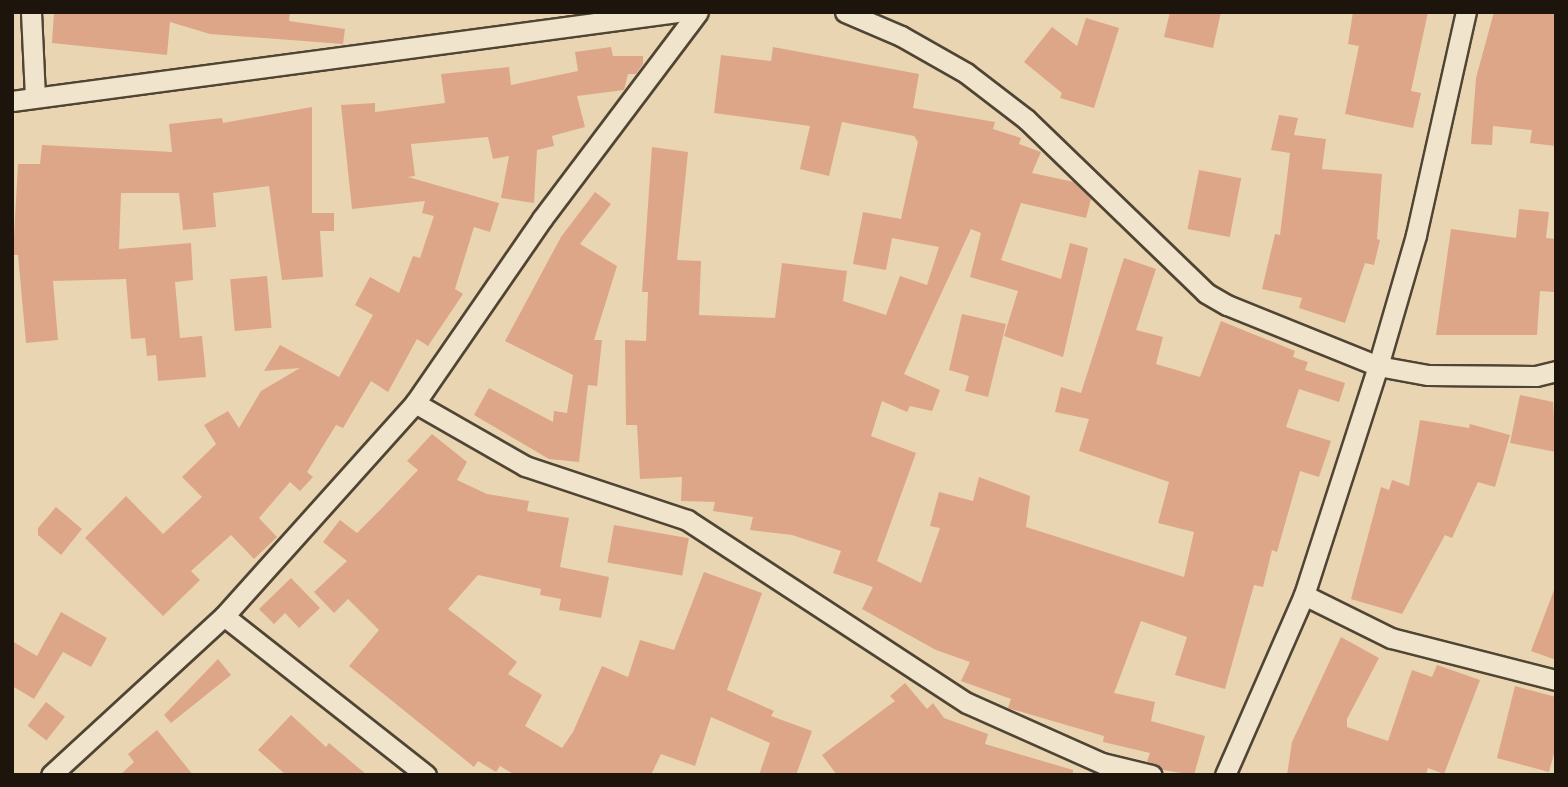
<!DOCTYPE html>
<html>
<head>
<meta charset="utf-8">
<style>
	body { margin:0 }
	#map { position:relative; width:1568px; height:787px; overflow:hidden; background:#e9d5b1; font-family:"IM FELL Double Pica",serif }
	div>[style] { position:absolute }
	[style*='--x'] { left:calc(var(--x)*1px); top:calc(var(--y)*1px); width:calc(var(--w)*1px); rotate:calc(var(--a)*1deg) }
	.building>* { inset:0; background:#dea689; transform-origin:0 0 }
	.roads { filter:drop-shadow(2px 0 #504534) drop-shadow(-2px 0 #504534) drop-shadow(0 2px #504534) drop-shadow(0 -2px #504534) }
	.street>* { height:19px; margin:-9.5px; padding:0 9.5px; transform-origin:9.5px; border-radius:9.5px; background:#f1e4cc }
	span { translate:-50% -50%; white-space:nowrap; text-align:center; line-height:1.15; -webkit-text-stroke:6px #f1e4cc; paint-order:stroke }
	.frame { position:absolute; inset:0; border:14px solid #1d150b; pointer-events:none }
</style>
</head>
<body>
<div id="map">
	<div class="building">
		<div style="clip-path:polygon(54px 12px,290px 12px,289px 21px,345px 29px,343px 44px,210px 34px,170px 22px,167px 55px,52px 43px)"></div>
		<div style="clip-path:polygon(1170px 12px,1221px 12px,1213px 48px,1164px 37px)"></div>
		<div style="clip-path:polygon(1353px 12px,1428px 12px,1411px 91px,1421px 93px,1413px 128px,1345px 114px,1359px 46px,1348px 44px)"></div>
		<div style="clip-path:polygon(1494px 12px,1556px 12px,1556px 146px,1530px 143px,1532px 130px,1493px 126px,1492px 145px,1471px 144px,1476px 78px)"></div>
		<div style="clip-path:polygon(1086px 18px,1119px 28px,1094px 108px,1060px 98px,1062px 93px,1024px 62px,1052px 27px,1077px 46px)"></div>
		<div style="clip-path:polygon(611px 47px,613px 56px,643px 56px,643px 64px,636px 74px,628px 74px,624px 90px,577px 96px,585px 127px,552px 136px,554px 146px,537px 150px,534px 203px,501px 198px,509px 156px,493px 159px,488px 137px,411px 144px,415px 176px,408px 177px,499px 203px,490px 232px,474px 227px,455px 289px,463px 294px,428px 346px,417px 339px,388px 392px,371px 381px,343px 428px,336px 425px,307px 472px,313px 477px,300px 491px,290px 482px,259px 518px,277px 537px,254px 559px,231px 535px,191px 571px,200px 580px,163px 616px,85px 538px,126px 496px,163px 534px,202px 497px,182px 477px,216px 444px,204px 425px,228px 411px,239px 428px,261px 391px,300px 368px,264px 371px,280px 345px,339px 377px,373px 315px,355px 305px,370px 277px,399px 293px,413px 256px,420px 258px,434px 216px,422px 213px,425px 201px,352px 209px,341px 105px,375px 103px,375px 112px,445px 103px,441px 74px,509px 67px,511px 85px,578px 71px,575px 52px)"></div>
		<div style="clip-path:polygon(773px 47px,919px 74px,913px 108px,995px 122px,993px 129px,1021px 138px,1019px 144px,1041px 152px,1032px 173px,1074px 182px,1091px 199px,1086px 218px,1021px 203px,1001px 260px,1061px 279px,1070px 243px,1088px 248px,1063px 357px,1004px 336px,1018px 291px,970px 277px,981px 233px,971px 229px,904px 374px,940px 390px,932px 411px,910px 406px,907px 412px,882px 401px,871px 436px,916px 453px,877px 561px,921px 583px,940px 528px,930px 526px,939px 492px,973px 501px,979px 477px,1030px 496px,1026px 527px,1184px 577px,1194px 532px,1158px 523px,1169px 482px,1079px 451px,1089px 419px,1055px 412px,1061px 387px,1081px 393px,1124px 258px,1156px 269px,1136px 330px,1163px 337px,1156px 364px,1200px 377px,1221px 321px,1295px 351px,1293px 357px,1308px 362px,1305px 370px,1345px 383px,1339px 402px,1299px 389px,1286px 427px,1331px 441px,1319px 477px,1300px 471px,1277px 552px,1272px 550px,1263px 587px,1254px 585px,1225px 689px,1175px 675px,1187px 637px,1141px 621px,1114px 693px,1155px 702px,1151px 721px,1205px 736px,1194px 775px,1163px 770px,1147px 761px,1150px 753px,1103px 742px,1104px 736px,1008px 708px,1011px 699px,961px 681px,970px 662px,936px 650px,862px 609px,873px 587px,833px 573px,841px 551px,792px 535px,750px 530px,753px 517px,713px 511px,715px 502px,681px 501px,682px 477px,640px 479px,637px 425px,626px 425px,625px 340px,646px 341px,648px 292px,642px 292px,652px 147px,688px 152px,677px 260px,701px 261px,699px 315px,775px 318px,782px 263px,847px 271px,843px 301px,886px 315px,900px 276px,927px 285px,939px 247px,892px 238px,886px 270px,853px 264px,863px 212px,901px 219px,918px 142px,914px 136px,842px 122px,829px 176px,800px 169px,810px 126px,714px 113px,721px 55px,771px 61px)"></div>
		<div style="clip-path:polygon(312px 107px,312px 213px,334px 213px,334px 231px,320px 231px,323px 277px,282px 280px,269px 186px,213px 193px,216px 227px,183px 230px,179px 193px,121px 193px,119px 249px,191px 243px,193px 280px,175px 282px,180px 338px,202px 336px,206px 377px,158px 381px,156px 355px,147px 356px,145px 338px,131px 339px,126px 279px,53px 281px,58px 340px,26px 343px,18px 255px,13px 255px,18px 164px,40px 164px,42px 145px,172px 152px,169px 124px,222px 118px,223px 123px)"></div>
		<div style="clip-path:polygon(1279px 115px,1298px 118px,1294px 135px,1326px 139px,1322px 169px,1382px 174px,1377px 239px,1380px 240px,1374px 265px,1365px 263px,1345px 323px,1299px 308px,1302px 298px,1262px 289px,1275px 234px,1280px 235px,1290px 153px,1271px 150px)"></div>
		<div style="left:1199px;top:170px;width:43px;height:60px;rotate:11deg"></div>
		<div style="clip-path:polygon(595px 192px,611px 204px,580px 244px,617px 266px,594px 340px,602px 340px,597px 386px,588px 385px,579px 462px,549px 459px,474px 415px,489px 388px,553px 422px,554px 411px,567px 413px,573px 375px,505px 341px,561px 237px)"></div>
		<div style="clip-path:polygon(1519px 209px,1549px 212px,1546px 238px,1556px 239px,1554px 292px,1540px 291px,1537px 335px,1436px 335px,1451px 229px,1516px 238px)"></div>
		<div style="left:267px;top:276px;width:52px;height:37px;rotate:85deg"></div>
		<div style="clip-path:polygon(962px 314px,1006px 324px,988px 397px,965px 391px,969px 376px,949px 370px)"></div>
		<div style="clip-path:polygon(1520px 395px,1553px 402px,1556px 452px,1510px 443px)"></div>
		<div style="clip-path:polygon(1420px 420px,1469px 428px,1470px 424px,1510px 435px,1495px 487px,1478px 482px,1452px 538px,1445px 535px,1402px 614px,1351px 599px,1381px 487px,1389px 490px,1392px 480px,1409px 486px)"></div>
		<div style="clip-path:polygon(432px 434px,467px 462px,457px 480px,487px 494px,529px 501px,527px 511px,569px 518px,560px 567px,609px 577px,601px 618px,559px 610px,561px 599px,540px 595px,541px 589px,478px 575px,448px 609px,517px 662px,508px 674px,542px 695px,525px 726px,562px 748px,573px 732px,602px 666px,628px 677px,640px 640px,674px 650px,704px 572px,762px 593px,727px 690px,774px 711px,771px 716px,812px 731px,796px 775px,759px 775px,770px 743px,711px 717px,695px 766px,661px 754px,651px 775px,515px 775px,500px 766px,496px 772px,478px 761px,474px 767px,349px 666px,379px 630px,348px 599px,334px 613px,314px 592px,347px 561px,323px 542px,340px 520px,357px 533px,381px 509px,418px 470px,407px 461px)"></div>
		<div style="clip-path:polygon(56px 507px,82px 529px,61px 555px,38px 535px,38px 528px)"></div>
		<div style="left:614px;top:525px;width:76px;height:38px;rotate:10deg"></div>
		<div style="clip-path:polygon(291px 578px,320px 608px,299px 628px,285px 613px,274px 624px,259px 609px)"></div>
		<div style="clip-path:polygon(1554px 590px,1556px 590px,1556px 660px,1531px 651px)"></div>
		<div style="clip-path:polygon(61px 612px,107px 638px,91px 667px,63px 652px,34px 699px,12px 686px,12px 641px,37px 656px)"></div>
		<div style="clip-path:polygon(1341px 637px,1379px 658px,1347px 719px,1347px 727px,1388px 741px,1412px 670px,1432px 677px,1437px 665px,1480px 680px,1444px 774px,1428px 768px,1426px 775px,1287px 775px,1292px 742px)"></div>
		<div style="clip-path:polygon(218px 659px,231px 675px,171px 723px,164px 715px)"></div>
		<div style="clip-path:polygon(905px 683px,927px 709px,933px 703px,944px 718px,988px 734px,985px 744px,1073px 770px,1073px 775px,837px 775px,822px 755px,895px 701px,890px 696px)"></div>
		<div style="clip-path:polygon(1515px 686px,1556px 697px,1556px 746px,1549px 772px,1497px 758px)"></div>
		<div style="left:46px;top:702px;width:24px;height:30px;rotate:38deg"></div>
		<div style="clip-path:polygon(291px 715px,326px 747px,329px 743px,367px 775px,286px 775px,258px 750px)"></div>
		<div style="clip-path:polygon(157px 730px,193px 775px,120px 775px,134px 762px,128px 754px)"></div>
	</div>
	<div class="roads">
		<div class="street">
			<div style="--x:31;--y:12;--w:85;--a:87.3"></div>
			<div style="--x:845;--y:12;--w:61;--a:23.2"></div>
			<div style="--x:901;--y:36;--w:75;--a:29.6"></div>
			<div style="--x:966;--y:73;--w:76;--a:37.5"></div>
			<div style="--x:1026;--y:119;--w:250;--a:44"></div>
			<div style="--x:1206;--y:293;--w:24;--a:30"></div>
			<div style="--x:1227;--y:305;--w:163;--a:22"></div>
			<div style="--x:1378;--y:366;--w:51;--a:10.2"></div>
			<div style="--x:1428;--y:375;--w:108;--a:0.5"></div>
			<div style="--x:1536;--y:376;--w:21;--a:-14"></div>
			<div style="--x:12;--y:101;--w:671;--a:-7.62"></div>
			<div style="--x:415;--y:403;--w:127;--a:29.8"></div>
			<div style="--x:525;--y:466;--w:171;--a:18.4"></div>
			<div style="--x:687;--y:520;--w:334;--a:33.2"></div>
			<div style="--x:967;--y:703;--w:148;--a:24"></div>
			<div style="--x:1102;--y:763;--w:51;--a:13.5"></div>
			<div style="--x:1304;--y:595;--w:97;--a:26.3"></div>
			<div style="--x:1391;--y:638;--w:170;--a:14.3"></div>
			<div style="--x:224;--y:616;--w:257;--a:38.2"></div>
			<div style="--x:51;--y:775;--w:235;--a:-42.6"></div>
			<div style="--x:224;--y:616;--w:286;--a:-48.1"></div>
			<div style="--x:415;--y:403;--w:224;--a:-55.4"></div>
			<div style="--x:542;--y:219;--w:259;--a:-53"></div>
			<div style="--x:1225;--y:775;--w:197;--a:-66.3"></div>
			<div style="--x:1304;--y:595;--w:241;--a:-72.1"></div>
			<div style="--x:1378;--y:366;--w:136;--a:-73.8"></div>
			<div style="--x:1416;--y:235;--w:229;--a:-77.4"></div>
		</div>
	</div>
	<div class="frame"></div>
</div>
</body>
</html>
